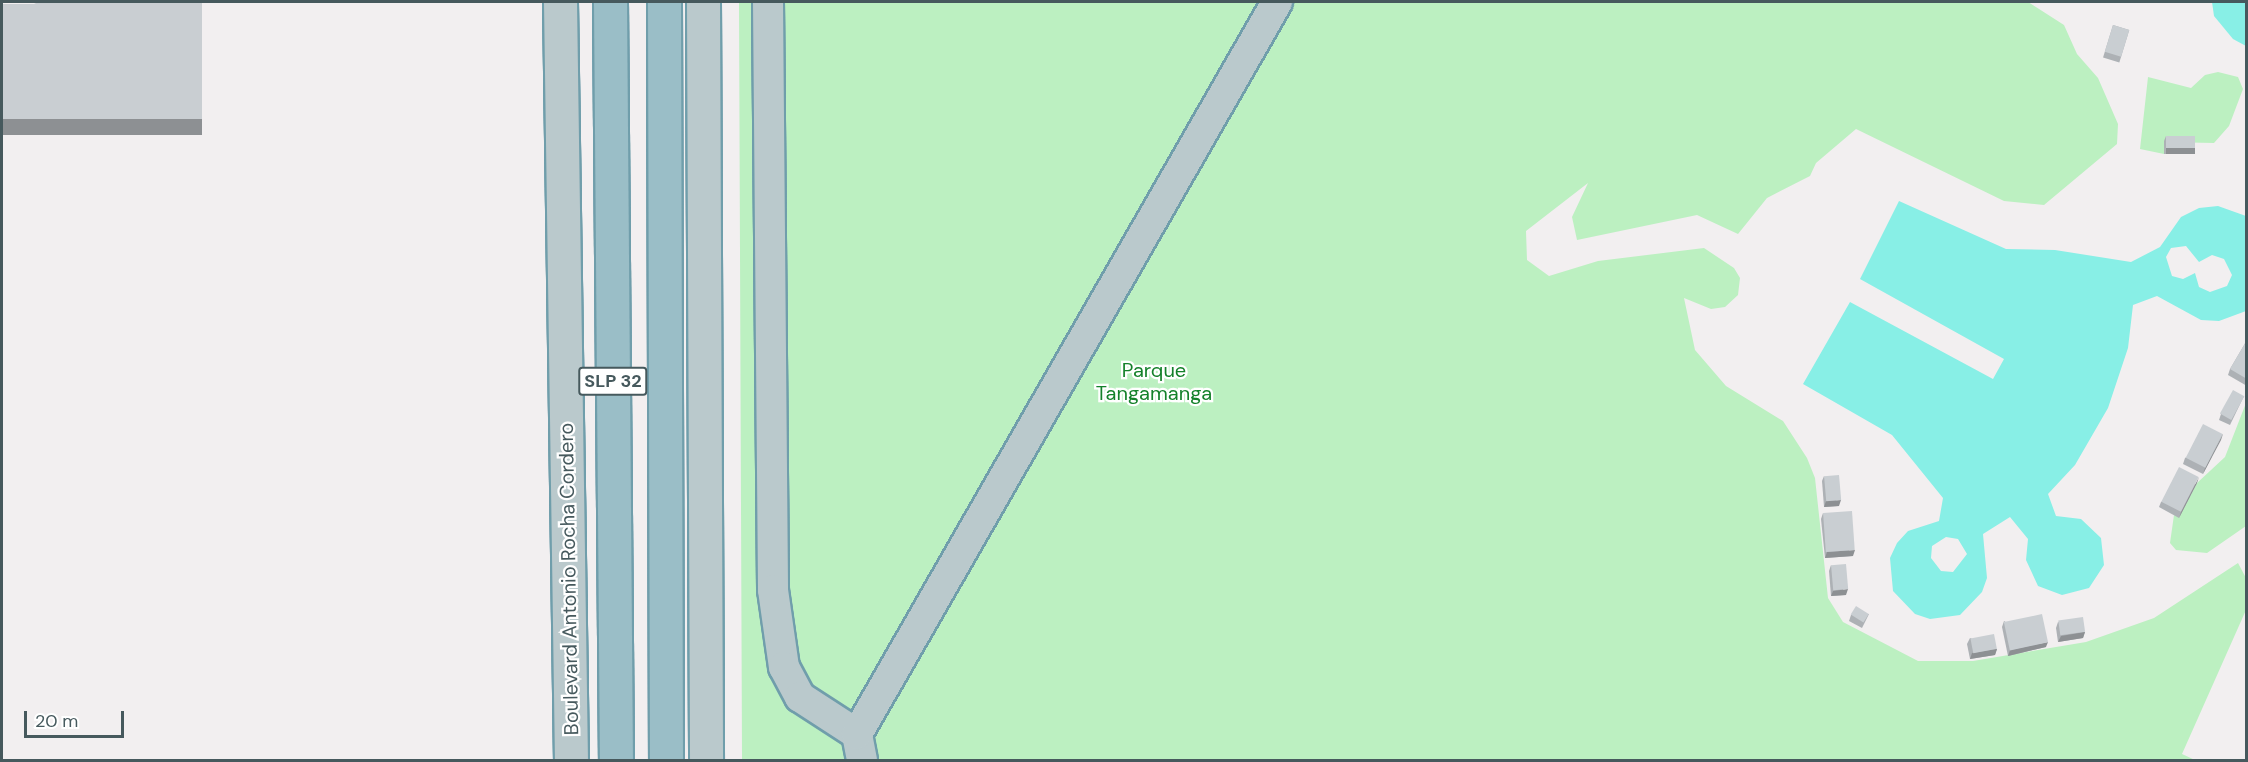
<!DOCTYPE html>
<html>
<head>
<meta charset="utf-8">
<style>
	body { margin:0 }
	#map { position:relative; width:2248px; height:762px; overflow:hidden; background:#f2eff0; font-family:"DM Sans",sans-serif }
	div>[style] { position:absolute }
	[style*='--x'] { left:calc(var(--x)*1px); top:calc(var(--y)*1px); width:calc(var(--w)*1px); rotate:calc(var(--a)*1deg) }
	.green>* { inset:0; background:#bcf0c1 }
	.water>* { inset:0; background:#88efe6 }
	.roads { filter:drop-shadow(2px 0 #709eab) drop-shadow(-2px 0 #709eab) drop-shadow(0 2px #709eab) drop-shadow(0 -2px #709eab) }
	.minor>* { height:30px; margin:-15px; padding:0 15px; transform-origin:15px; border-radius:15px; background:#bac9cc }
	.tertiary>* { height:33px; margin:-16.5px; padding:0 16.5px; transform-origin:16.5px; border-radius:16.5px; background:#bac9cc }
	.trunk>* { height:33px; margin:-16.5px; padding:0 16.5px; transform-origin:16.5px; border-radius:16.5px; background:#9abec7 }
	.wall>* { inset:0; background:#adb1b5; transform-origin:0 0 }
	.shaded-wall>* { inset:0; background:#8d9093; transform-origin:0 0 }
	.building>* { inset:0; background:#c9ced2; transform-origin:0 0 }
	span { translate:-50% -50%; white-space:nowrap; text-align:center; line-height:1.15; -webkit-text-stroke:4.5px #fff; paint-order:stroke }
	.shield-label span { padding:2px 4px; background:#fff; border:2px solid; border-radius:4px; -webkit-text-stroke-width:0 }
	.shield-label { font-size:18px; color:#46595d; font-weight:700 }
	.park-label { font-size:20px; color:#14812a }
	.street-label { font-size:20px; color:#46595d }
	.frame { position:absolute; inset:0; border:3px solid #46595d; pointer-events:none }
	.scale { position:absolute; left:24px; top:711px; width:100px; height:27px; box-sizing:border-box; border:3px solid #46595d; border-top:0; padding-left:8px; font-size:18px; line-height:21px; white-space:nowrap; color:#46595d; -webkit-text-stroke:4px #fff; paint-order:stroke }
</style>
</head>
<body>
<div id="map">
	<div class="green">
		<div style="clip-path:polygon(739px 2px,2028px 2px,2064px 25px,2077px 54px,2098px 78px,2118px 124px,2117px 144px,2044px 205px,2004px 201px,1856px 129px,1816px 163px,1810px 176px,1767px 198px,1738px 234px,1697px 215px,1577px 240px,1572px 217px,1588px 183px,1526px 231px,1527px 260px,1549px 276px,1598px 261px,1704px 248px,1734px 268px,1740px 278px,1738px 295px,1725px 307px,1711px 309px,1684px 298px,1695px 350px,1726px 386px,1783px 421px,1807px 458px,1815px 478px,1828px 598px,1843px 622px,1918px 661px,1973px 661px,2086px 642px,2154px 618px,2238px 563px,2246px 578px,2246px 610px,2182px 754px,2195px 760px,742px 760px)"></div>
		<div style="clip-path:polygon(2218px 72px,2238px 77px,2243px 89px,2229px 126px,2214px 143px,2164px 142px,2164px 154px,2140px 149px,2148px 77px,2191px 88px,2205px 75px)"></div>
		<div style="clip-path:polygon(2246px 403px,2246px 526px,2207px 553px,2176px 550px,2170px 543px,2174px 515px,2179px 517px,2197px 483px,2225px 457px)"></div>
	</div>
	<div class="water">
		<div style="clip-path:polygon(2212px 2px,2246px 2px,2246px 46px,2233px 39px,2214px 16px)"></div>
		<div style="clip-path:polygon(evenodd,1899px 201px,2006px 249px,2055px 250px,2131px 262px,2160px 247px,2181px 217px,2199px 208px,2218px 206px,2246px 216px,2246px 311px,2219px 321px,2201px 320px,2157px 296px,2133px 305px,2128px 348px,2108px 408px,2075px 465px,2048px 494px,2056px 516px,2081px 519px,2101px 538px,2104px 565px,2089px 588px,2062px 595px,2038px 586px,2026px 560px,2028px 539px,2010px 517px,1983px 534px,1987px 578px,1982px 592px,1960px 615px,1930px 619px,1915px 614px,1893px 591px,1890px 558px,1897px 543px,1908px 531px,1939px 521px,1943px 498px,1892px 435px,1803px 384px,1850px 302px,1993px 379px,2004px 359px,1860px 279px,1899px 201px,2186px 246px,2199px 262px,2212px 255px,2224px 259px,2232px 275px,2227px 286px,2210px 292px,2199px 287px,2195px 273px,2183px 279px,2172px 276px,2166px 257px,2171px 248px,2186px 246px,1899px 201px,1946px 537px,1958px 539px,1967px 554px,1953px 572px,1941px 571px,1931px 558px,1932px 546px,1946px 537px)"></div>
	</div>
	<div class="roads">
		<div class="minor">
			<div style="--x:768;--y:2;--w:588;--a:89.51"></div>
			<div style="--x:773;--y:590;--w:78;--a:81.9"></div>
			<div style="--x:784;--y:667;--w:34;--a:62"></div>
			<div style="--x:800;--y:697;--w:68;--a:33"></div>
			<div style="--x:862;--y:760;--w:26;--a:-101"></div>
			<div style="--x:857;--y:734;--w:844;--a:-60.15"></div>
		</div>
		<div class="tertiary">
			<div style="--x:560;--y:2;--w:758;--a:89.17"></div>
			<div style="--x:703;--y:2;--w:758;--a:89.77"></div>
		</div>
		<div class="trunk">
			<div style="--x:610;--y:2;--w:758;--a:89.55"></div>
			<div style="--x:664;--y:2;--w:758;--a:89.85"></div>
		</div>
	</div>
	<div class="wall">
		<div style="left:2113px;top:25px;width:17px;height:34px;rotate:17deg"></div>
		<div style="clip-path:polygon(2166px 136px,2193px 154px,2164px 154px,2164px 141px)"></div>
		<div style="clip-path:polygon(2247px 340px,2247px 386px,2228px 375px,2230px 369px)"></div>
		<div style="clip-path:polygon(2244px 396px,2230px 425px,2219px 420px,2221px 414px)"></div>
		<div style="clip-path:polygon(2223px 434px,2203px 474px,2183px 464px,2185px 458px)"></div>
		<div style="clip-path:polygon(1824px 476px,1839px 506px,1824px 507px,1822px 481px)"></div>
		<div style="clip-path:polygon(2197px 483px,2179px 518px,2159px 507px,2161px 502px)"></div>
		<div style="clip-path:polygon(1823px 513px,1853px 556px,1825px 558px,1821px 519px)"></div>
		<div style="clip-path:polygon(1831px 565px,1846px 595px,1831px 596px,1829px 571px)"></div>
		<div style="clip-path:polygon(1869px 614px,1862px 628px,1849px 621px,1851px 615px)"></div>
		<div style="clip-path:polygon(2004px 621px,2046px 647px,2008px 656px,2002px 627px)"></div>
		<div style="clip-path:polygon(2058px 622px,2085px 632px,2083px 638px,2058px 642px,2056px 628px)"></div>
		<div style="clip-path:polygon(1970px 638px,1997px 649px,1995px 655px,1970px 659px,1967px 644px)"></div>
	</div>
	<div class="shaded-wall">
		<div style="left:2px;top:119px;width:200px;height:16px"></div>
		<div style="left:2166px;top:148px;width:29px;height:6px"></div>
		<div style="clip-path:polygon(2223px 434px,2221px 440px,2203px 474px,2205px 468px)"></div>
		<div style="clip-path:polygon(2199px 477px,2197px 483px,2179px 518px,2181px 512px)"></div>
		<div style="clip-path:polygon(1841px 500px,1839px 506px,1824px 507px,1826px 501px)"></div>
		<div style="clip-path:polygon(1855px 550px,1853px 556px,1825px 558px,1827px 552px)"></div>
		<div style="clip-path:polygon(1848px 589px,1846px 595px,1831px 596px,1833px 591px)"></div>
		<div style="clip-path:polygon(2085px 632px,2083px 638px,2058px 642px,2061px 636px)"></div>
		<div style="clip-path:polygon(2048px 642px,2046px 647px,2008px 656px,2010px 650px)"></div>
		<div style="clip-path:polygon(1997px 649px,1995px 655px,1970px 659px,1972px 653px)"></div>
	</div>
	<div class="building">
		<div style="clip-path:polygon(38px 2px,202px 2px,202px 119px,2px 119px,2px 4px,34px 4px)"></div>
		<div style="left:2113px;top:25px;width:17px;height:28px;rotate:17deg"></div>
		<div style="left:2166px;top:136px;width:29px;height:12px"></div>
		<div style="clip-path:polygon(2247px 340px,2247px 379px,2230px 369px)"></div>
		<div style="left:2233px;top:390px;width:13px;height:27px;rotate:29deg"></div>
		<div style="left:2203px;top:424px;width:22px;height:38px;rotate:27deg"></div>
		<div style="left:2179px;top:467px;width:22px;height:39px;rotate:27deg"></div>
		<div style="left:1839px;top:475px;width:25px;height:15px;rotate:85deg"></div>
		<div style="left:1852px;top:511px;width:39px;height:29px;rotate:86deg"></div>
		<div style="left:1846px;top:564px;width:25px;height:15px;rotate:85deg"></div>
		<div style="left:1856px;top:606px;width:15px;height:10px;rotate:32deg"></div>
		<div style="left:2042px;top:614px;width:29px;height:39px;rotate:78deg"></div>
		<div style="left:2083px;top:617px;width:15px;height:25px;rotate:82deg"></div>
		<div style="left:1994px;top:634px;width:15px;height:24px;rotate:79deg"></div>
	</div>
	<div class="shield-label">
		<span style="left:613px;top:381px">SLP 32</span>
	</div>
	<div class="park-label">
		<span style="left:1154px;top:382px">Parque<br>Tangamanga</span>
	</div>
	<div class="street-label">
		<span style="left:569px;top:579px;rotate:-91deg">Boulevard Antonio Rocha Cordero</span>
	</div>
	<div class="frame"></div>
	<div class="scale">20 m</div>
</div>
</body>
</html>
